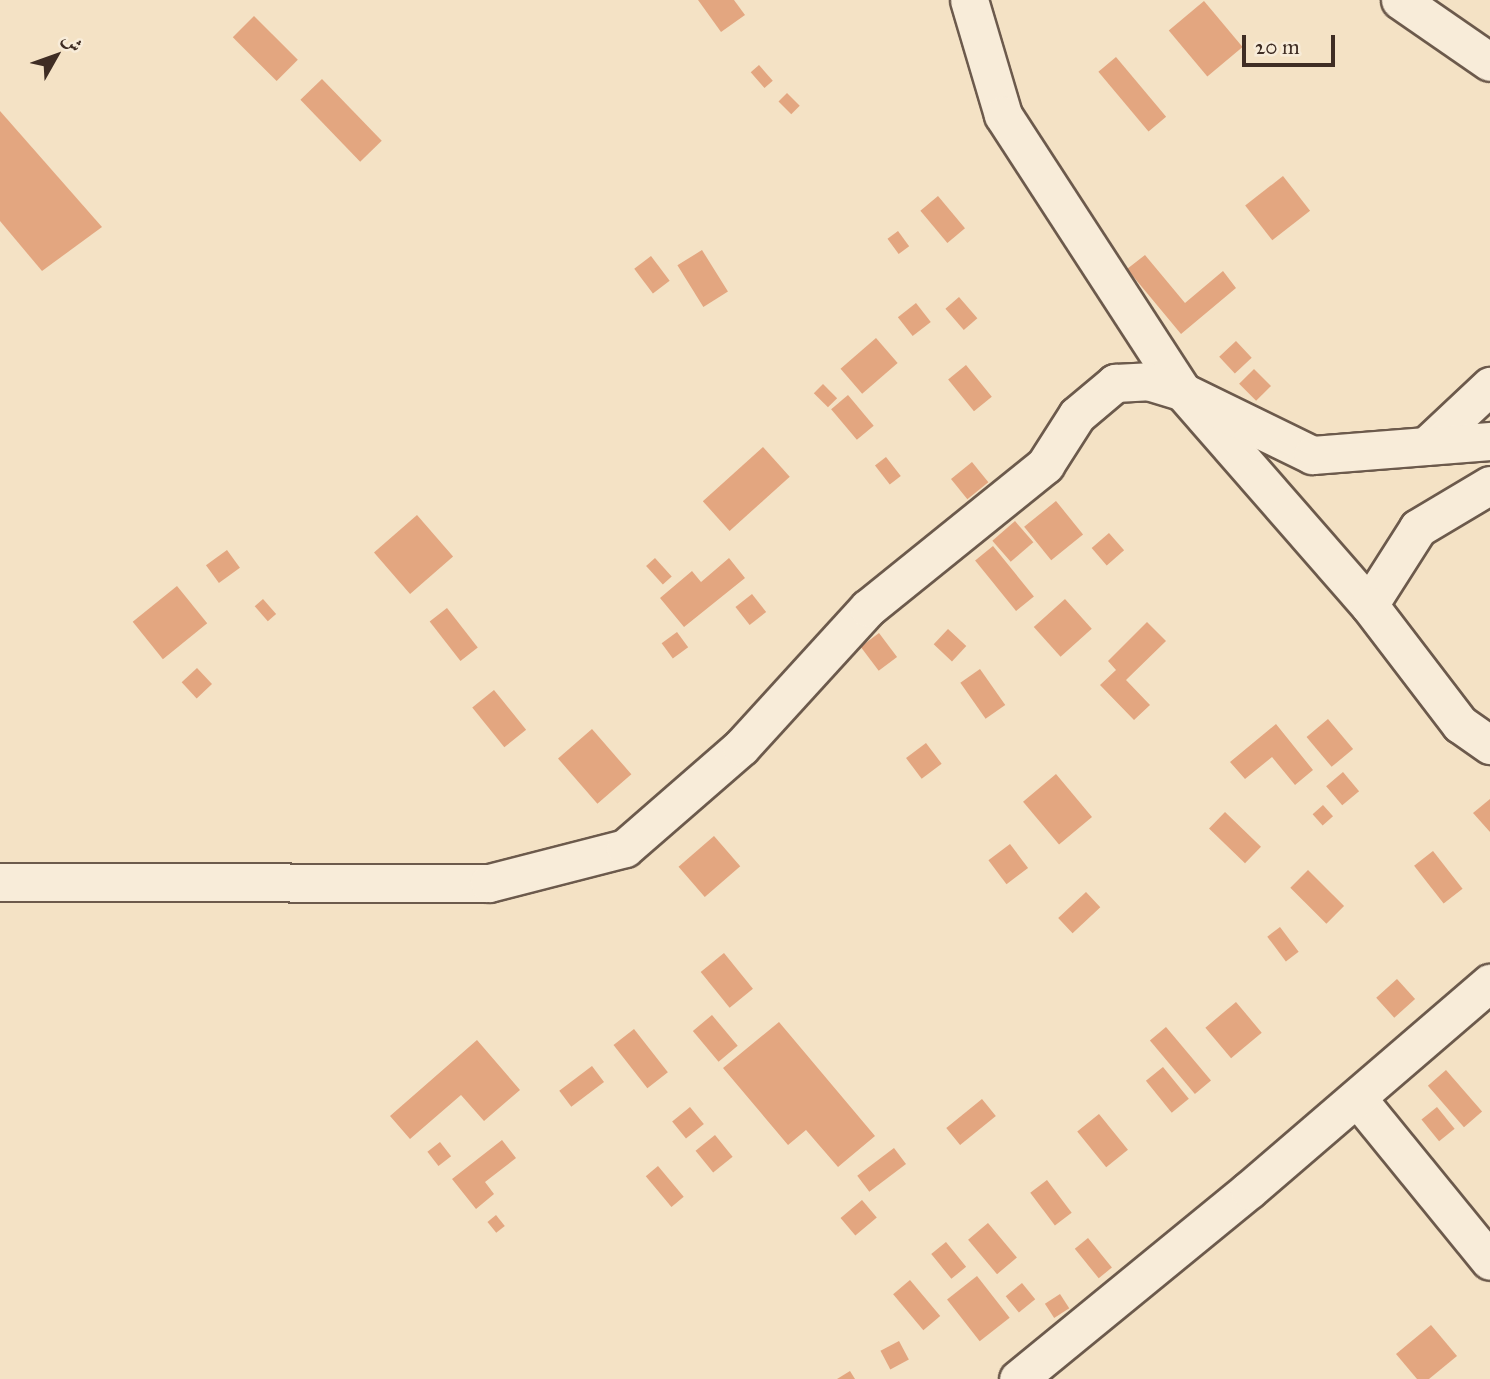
<!DOCTYPE html>
<html>
<head>
<meta charset="utf-8">
<style>
	body { margin:0 }
	#map { position:relative; width:1490px; height:1379px; overflow:hidden; background:#f4e2c5; font-family:"IM FELL Great Primer",Amiri,serif }
	div>[style] { position:absolute }
	[style*='--x'] { left:calc(var(--x)*1px); top:calc(var(--y)*1px); width:calc(var(--w)*1px); rotate:calc(var(--a)*1deg) }
	.building>* { inset:0; background:#e3a680; transform-origin:0 0 }
	.roads { filter:drop-shadow(2px 0 #6c5a4c) drop-shadow(-2px 0 #6c5a4c) drop-shadow(0 2px #6c5a4c) drop-shadow(0 -2px #6c5a4c) }
	.street>* { height:37px; margin:-18.5px; padding:0 18.5px; transform-origin:18.5px; border-radius:18.5px; background:#f8ecd9 }
	span { translate:-50% -50%; white-space:nowrap; text-align:center; line-height:1.15; -webkit-text-stroke:5px #f8ecd9; paint-order:stroke }
	.north { position:absolute; left:21px; top:21px; width:70px; height:70px; -webkit-text-stroke:5px #f8ecd9; paint-order:stroke; rotate:50deg; font-size:19px; font-weight:700; line-height:28px; text-align:center; color:#3f2d24 }
	.north::after { content:''; display:block; margin:auto; width:24px; height:32px; background:#3f2d24; clip-path:polygon(50% 0,100% 100%,50% 72%,0 100%) }
	.scale { position:absolute; left:1242px; top:35px; width:93px; height:32px; box-sizing:border-box; border:4px solid #3f2d24; border-top:0; padding-left:9px; font-size:21px; line-height:24px; white-space:nowrap; color:#3f2d24; -webkit-text-stroke:5px #f8ecd9; paint-order:stroke }
</style>
</head>
<body>
<div id="map">
	<div class="building">
		<div style="clip-path:polygon(698px 0,734px 0,745px 15px,721px 32px)"></div>
		<div style="left:1204px;top:1px;width:60px;height:46px;rotate:50deg"></div>
		<div style="left:254px;top:16px;width:62px;height:30px;rotate:45deg"></div>
		<div style="left:1116px;top:57px;width:78px;height:23px;rotate:50deg"></div>
		<div style="left:759px;top:65px;width:21px;height:11px;rotate:49deg"></div>
		<div style="left:322px;top:79px;width:86px;height:30px;rotate:46deg"></div>
		<div style="left:787px;top:93px;width:18px;height:12px;rotate:45deg"></div>
		<div style="clip-path:polygon(0 111px,102px 227px,42px 271px,0 221px)"></div>
		<div style="left:1283px;top:176px;width:44px;height:48px;rotate:52deg"></div>
		<div style="left:938px;top:196px;width:42px;height:23px;rotate:50deg"></div>
		<div style="left:898px;top:231px;width:19px;height:13px;rotate:54deg"></div>
		<div style="left:702px;top:250px;width:49px;height:29px;rotate:58deg"></div>
		<div style="clip-path:polygon(1145px 255px,1185px 303px,1223px 271px,1236px 288px,1181px 334px,1127px 269px)"></div>
		<div style="left:651px;top:256px;width:31px;height:21px;rotate:53deg"></div>
		<div style="left:959px;top:297px;width:28px;height:18px;rotate:49deg"></div>
		<div style="left:916px;top:303px;width:24px;height:23px;rotate:52deg"></div>
		<div style="left:876px;top:338px;width:33px;height:47px;rotate:49deg"></div>
		<div style="left:1236px;top:341px;width:23px;height:23px;rotate:47deg"></div>
		<div style="left:966px;top:365px;width:41px;height:23px;rotate:51deg"></div>
		<div style="left:1254px;top:369px;width:24px;height:21px;rotate:45deg"></div>
		<div style="left:823px;top:384px;width:20px;height:13px;rotate:45deg"></div>
		<div style="left:848px;top:395px;width:40px;height:22px;rotate:50deg"></div>
		<div style="left:763px;top:447px;width:40px;height:81px;rotate:48deg"></div>
		<div style="left:886px;top:457px;width:24px;height:14px;rotate:52deg"></div>
		<div style="left:972px;top:462px;width:26px;height:27px;rotate:51deg"></div>
		<div style="left:1056px;top:501px;width:43px;height:41px;rotate:51deg"></div>
		<div style="left:417px;top:515px;width:55px;height:57px;rotate:49deg"></div>
		<div style="left:1015px;top:521px;width:28px;height:30px;rotate:49deg"></div>
		<div style="left:1109px;top:533px;width:23px;height:23px;rotate:49deg"></div>
		<div style="left:993px;top:546px;width:65px;height:23px;rotate:51deg"></div>
		<div style="left:227px;top:550px;width:22px;height:26px;rotate:54deg"></div>
		<div style="left:655px;top:558px;width:25px;height:12px;rotate:48deg"></div>
		<div style="clip-path:polygon(729px 558px,745px 578px,684px 627px,660px 598px,692px 571px,701px 582px)"></div>
		<div style="left:177px;top:586px;width:48px;height:57px;rotate:51deg"></div>
		<div style="left:752px;top:594px;width:23px;height:21px;rotate:52deg"></div>
		<div style="left:263px;top:599px;width:20px;height:11px;rotate:49deg"></div>
		<div style="left:1065px;top:599px;width:40px;height:42px;rotate:48deg"></div>
		<div style="left:447px;top:608px;width:50px;height:22px;rotate:52deg"></div>
		<div style="clip-path:polygon(1147px 622px,1166px 641px,1126px 680px,1150px 705px,1134px 720px,1100px 685px,1116px 670px,1108px 661px)"></div>
		<div style="left:948px;top:629px;width:25px;height:21px;rotate:43deg"></div>
		<div style="left:677px;top:632px;width:19px;height:19px;rotate:54deg"></div>
		<div style="left:879px;top:633px;width:30px;height:23px;rotate:53deg"></div>
		<div style="left:197px;top:668px;width:22px;height:21px;rotate:47deg"></div>
		<div style="left:980px;top:669px;width:44px;height:24px;rotate:55deg"></div>
		<div style="left:494px;top:690px;width:51px;height:28px;rotate:51deg"></div>
		<div style="left:1328px;top:719px;width:39px;height:28px;rotate:50deg"></div>
		<div style="clip-path:polygon(1276px 724px,1313px 770px,1295px 785px,1272px 757px,1245px 779px,1230px 762px)"></div>
		<div style="left:592px;top:729px;width:60px;height:45px;rotate:49deg"></div>
		<div style="left:926px;top:743px;width:26px;height:25px;rotate:53deg"></div>
		<div style="left:1343px;top:772px;width:25px;height:22px;rotate:50deg"></div>
		<div style="left:1056px;top:774px;width:56px;height:43px;rotate:50deg"></div>
		<div style="clip-path:polygon(1490px 799px,1490px 832px,1473px 813px)"></div>
		<div style="left:1323px;top:805px;width:15px;height:14px;rotate:48deg"></div>
		<div style="left:1225px;top:812px;width:50px;height:23px;rotate:44deg"></div>
		<div style="left:714px;top:836px;width:40px;height:47px;rotate:49deg"></div>
		<div style="left:1010px;top:844px;width:30px;height:27px;rotate:53deg"></div>
		<div style="left:1433px;top:851px;width:48px;height:24px;rotate:52deg"></div>
		<div style="left:1308px;top:870px;width:51px;height:25px;rotate:45deg"></div>
		<div style="left:1086px;top:892px;width:21px;height:38px;rotate:47deg"></div>
		<div style="left:1280px;top:927px;width:31px;height:16px;rotate:53deg"></div>
		<div style="left:724px;top:953px;width:46px;height:30px;rotate:51deg"></div>
		<div style="left:1397px;top:979px;width:27px;height:28px;rotate:48deg"></div>
		<div style="left:1236px;top:1002px;width:40px;height:40px;rotate:50deg"></div>
		<div style="left:712px;top:1015px;width:40px;height:25px;rotate:50deg"></div>
		<div style="clip-path:polygon(779px 1022px,875px 1136px,838px 1167px,806px 1130px,788px 1145px,723px 1068px)"></div>
		<div style="left:1166px;top:1027px;width:70px;height:21px;rotate:50deg"></div>
		<div style="left:634px;top:1029px;width:55px;height:26px;rotate:52deg"></div>
		<div style="clip-path:polygon(477px 1040px,520px 1090px,484px 1121px,461px 1095px,410px 1139px,390px 1116px)"></div>
		<div style="left:592px;top:1066px;width:20px;height:41px;rotate:53deg"></div>
		<div style="left:1163px;top:1067px;width:41px;height:22px;rotate:51deg"></div>
		<div style="left:1446px;top:1070px;width:55px;height:24px;rotate:49deg"></div>
		<div style="left:982px;top:1099px;width:22px;height:46px;rotate:51deg"></div>
		<div style="left:690px;top:1107px;width:22px;height:23px;rotate:51deg"></div>
		<div style="left:1437px;top:1107px;width:28px;height:20px;rotate:51deg"></div>
		<div style="left:1099px;top:1114px;width:46px;height:28px;rotate:51deg"></div>
		<div style="left:715px;top:1135px;width:28px;height:25px;rotate:51deg"></div>
		<div style="clip-path:polygon(502px 1140px,516px 1158px,485px 1182px,494px 1194px,476px 1209px,452px 1179px)"></div>
		<div style="left:440px;top:1142px;width:18px;height:16px;rotate:52deg"></div>
		<div style="left:894px;top:1148px;width:20px;height:46px;rotate:53deg"></div>
		<div style="left:658px;top:1166px;width:40px;height:16px;rotate:50deg"></div>
		<div style="left:1047px;top:1180px;width:41px;height:21px;rotate:53deg"></div>
		<div style="left:862px;top:1200px;width:23px;height:28px;rotate:50deg"></div>
		<div style="left:496px;top:1215px;width:14px;height:11px;rotate:51deg"></div>
		<div style="left:988px;top:1223px;width:45px;height:26px;rotate:50deg"></div>
		<div style="left:1088px;top:1238px;width:38px;height:17px;rotate:51deg"></div>
		<div style="left:946px;top:1242px;width:32px;height:19px;rotate:51deg"></div>
		<div style="left:977px;top:1276px;width:53px;height:38px;rotate:52deg"></div>
		<div style="left:910px;top:1280px;width:47px;height:22px;rotate:50deg"></div>
		<div style="left:1022px;top:1283px;width:21px;height:21px;rotate:51deg"></div>
		<div style="left:1060px;top:1294px;width:17px;height:18px;rotate:57deg"></div>
		<div style="clip-path:polygon(1431px 1325px,1457px 1356px,1429px 1379px,1417px 1379px,1396px 1354px)"></div>
		<div style="left:899px;top:1341px;width:21px;height:21px;rotate:62deg"></div>
		<div style="clip-path:polygon(850px 1371px,855px 1379px,837px 1379px)"></div>
	</div>
	<div class="roads">
		<div class="street">
			<div style="--x:969;--y:0;--w:120;--a:73.5"></div>
			<div style="--x:1003;--y:115;--w:330;--a:57"></div>
			<div style="--x:1183;--y:392;--w:283;--a:48.9"></div>
			<div style="--x:1400;--y:0;--w:109;--a:34.6"></div>
			<div style="--x:1426;--y:446;--w:88;--a:-43.2"></div>
			<div style="--x:1490;--y:485;--w:84;--a:149.2"></div>
			<div style="--x:1418;--y:528;--w:91;--a:122.5"></div>
			<div style="--x:1369;--y:605;--w:150;--a:52.6"></div>
			<div style="--x:1460;--y:724;--w:37;--a:35"></div>
			<div style="--x:0;--y:882;--w:489;--a:0.1"></div>
			<div style="--x:489;--y:883;--w:140;--a:-14.4"></div>
			<div style="--x:625;--y:848;--w:154;--a:-41"></div>
			<div style="--x:741;--y:747;--w:188;--a:-47.6"></div>
			<div style="--x:868;--y:608;--w:228;--a:-38.9"></div>
			<div style="--x:1045;--y:465;--w:59;--a:-57.4"></div>
			<div style="--x:1077;--y:415;--w:50;--a:-40.1"></div>
			<div style="--x:1115;--y:383;--w:33;--a:-3"></div>
			<div style="--x:1148;--y:381;--w:37;--a:17"></div>
			<div style="--x:1183;--y:392;--w:144;--a:26"></div>
			<div style="--x:1312;--y:455;--w:179;--a:-4.5"></div>
			<div style="--x:1357;--y:1098;--w:210;--a:50.8"></div>
			<div style="--x:1018;--y:1379;--w:298;--a:-39.3"></div>
			<div style="--x:1249;--y:1190;--w:318;--a:-40.7"></div>
		</div>
	</div>
	<div class="north">ش</div>
	<div class="scale">20 m</div>
</div>
</body>
</html>
